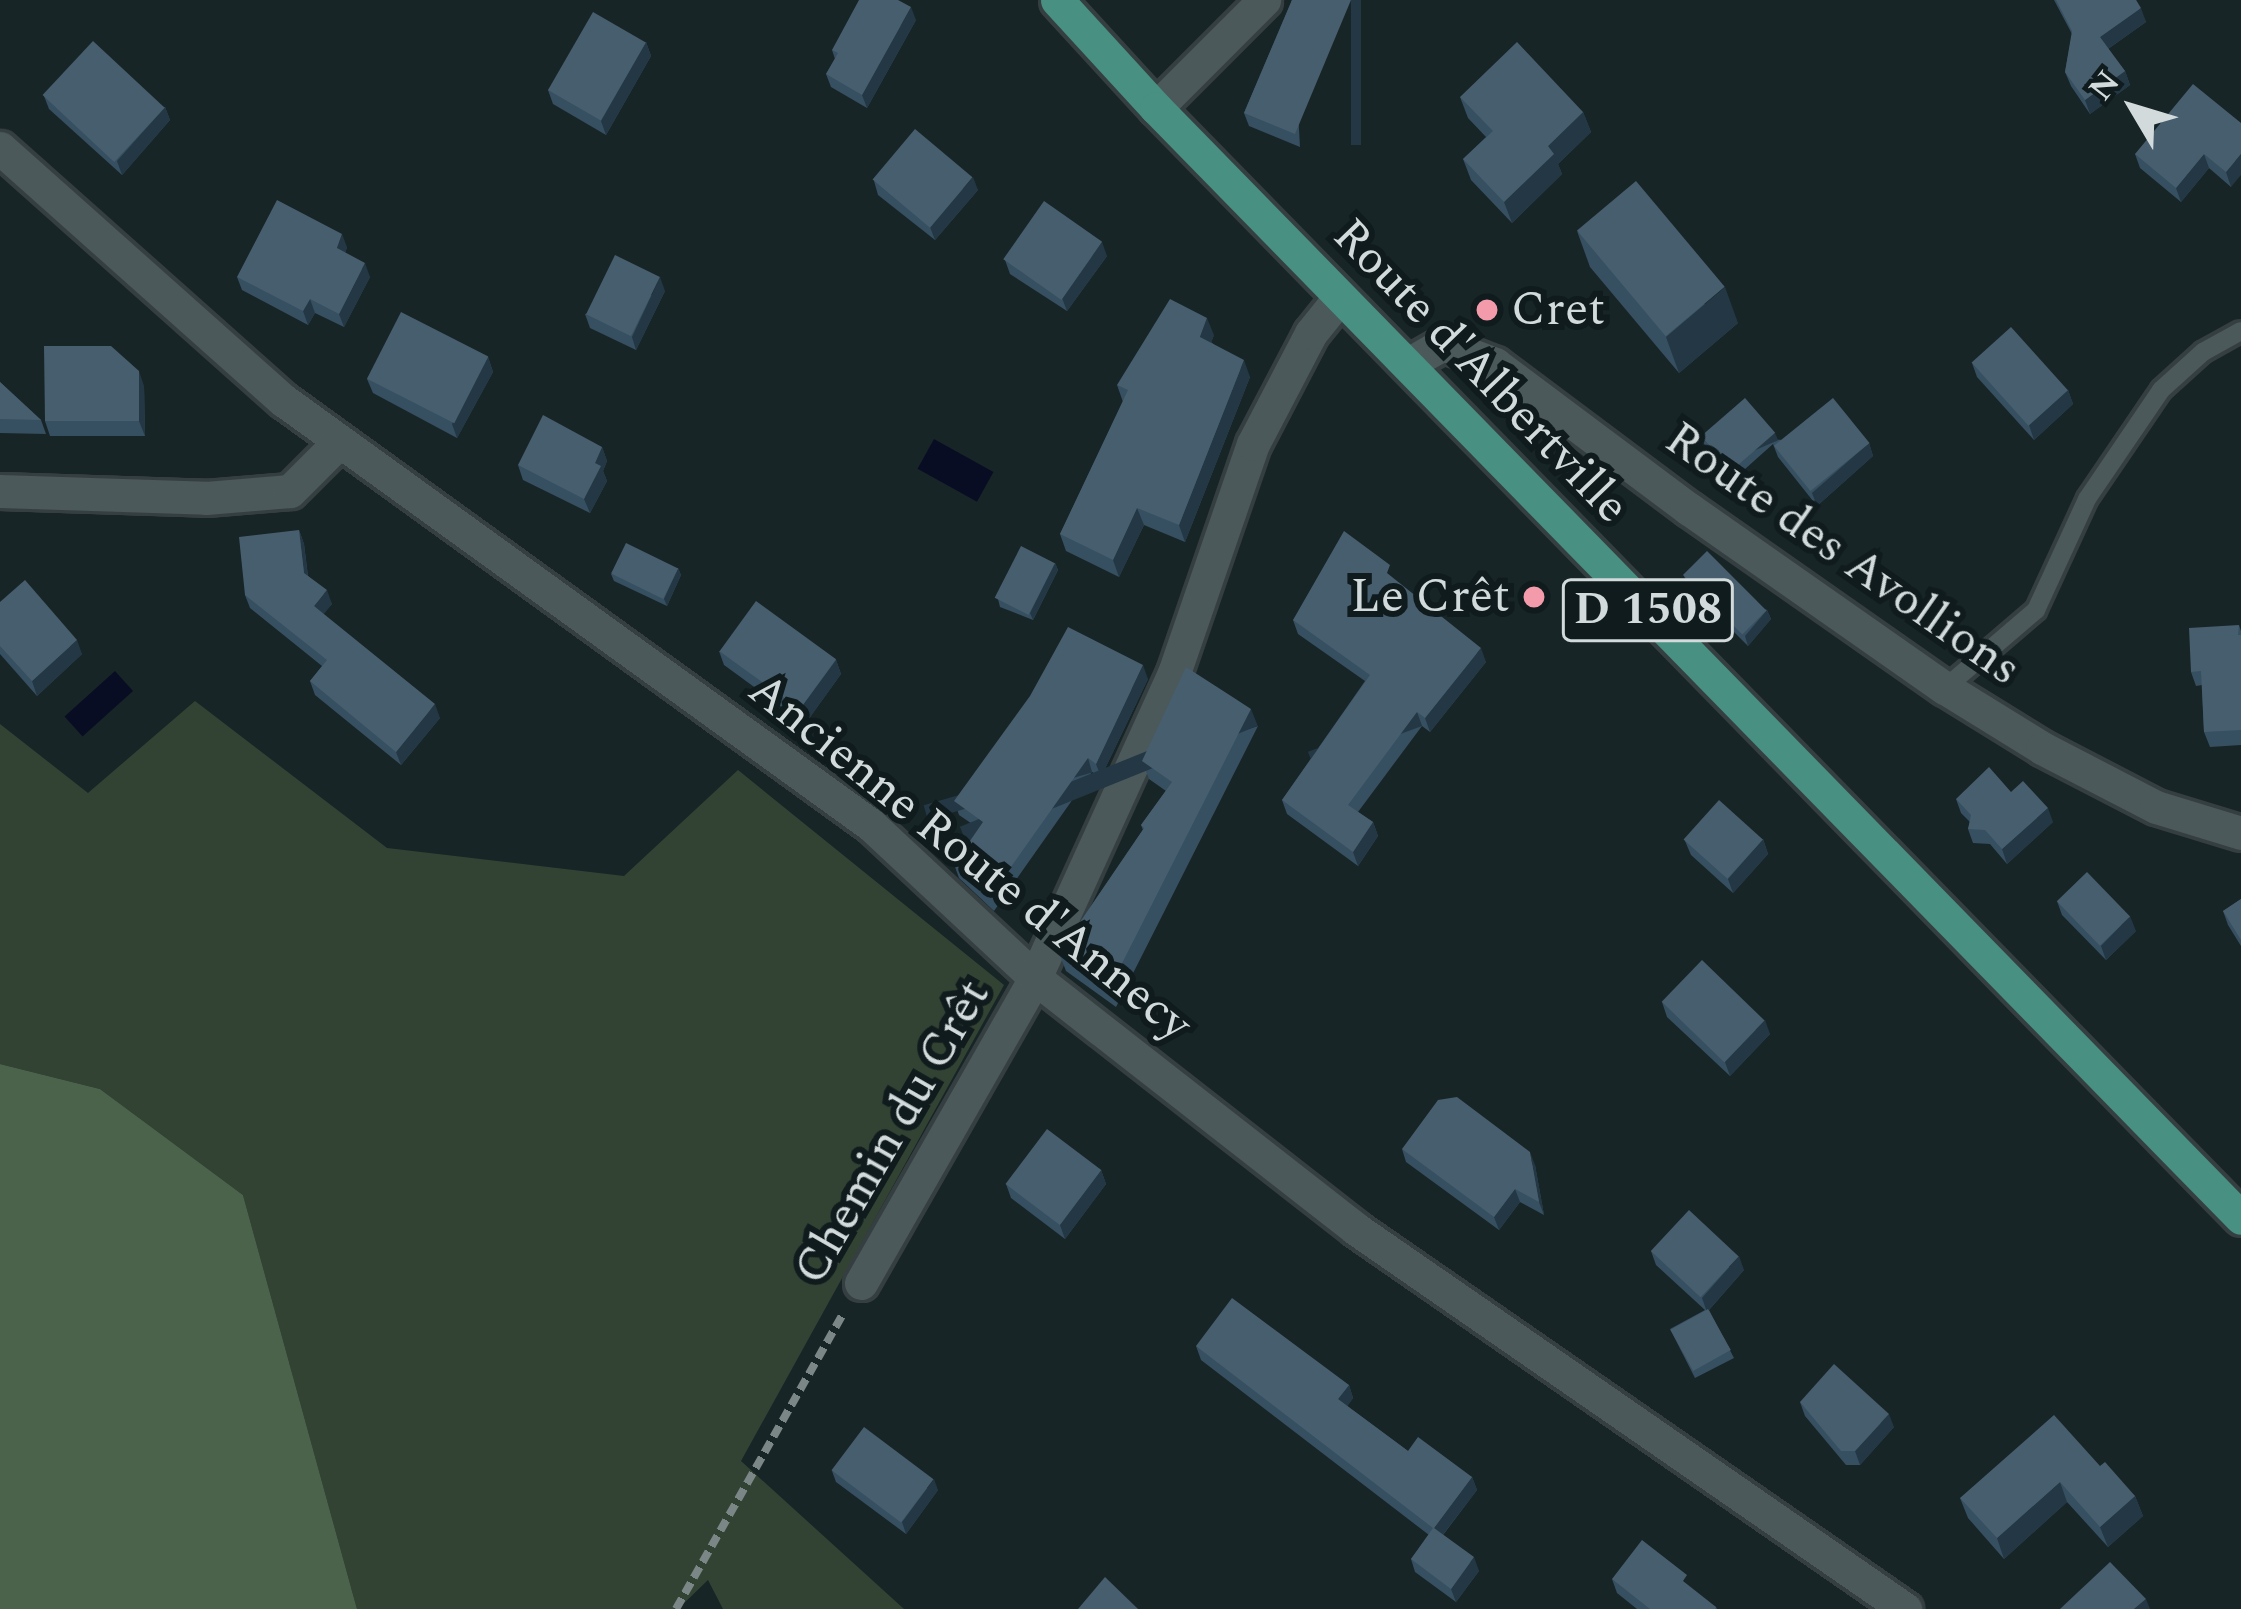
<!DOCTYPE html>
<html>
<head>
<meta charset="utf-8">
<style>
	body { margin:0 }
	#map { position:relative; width:2241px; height:1609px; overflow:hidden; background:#182527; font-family:Spectral,serif }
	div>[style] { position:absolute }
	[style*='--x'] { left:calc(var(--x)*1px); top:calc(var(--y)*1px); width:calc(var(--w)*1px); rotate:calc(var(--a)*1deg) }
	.green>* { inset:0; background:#334333 }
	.forest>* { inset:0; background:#4b624b }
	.water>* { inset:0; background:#090d24; transform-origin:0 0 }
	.path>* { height:8px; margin-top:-4px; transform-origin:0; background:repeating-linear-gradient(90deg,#7b8687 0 12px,transparent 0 18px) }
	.roads { filter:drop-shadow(3px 0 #353f41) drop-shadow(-3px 0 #353f41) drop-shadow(0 3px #353f41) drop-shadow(0 -3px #353f41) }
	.service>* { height:18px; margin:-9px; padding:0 9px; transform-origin:9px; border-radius:9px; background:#4b595b }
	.minor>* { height:33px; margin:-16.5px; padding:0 16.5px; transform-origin:16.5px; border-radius:16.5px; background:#4b595b }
	.primary>* { height:33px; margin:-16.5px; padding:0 16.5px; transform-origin:16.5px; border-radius:16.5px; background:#479082 }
	.wall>* { inset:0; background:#364f61 }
	.shaded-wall>* { inset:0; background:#233844; transform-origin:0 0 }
	.building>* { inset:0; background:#475e6e; transform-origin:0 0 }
	.dots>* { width:33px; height:33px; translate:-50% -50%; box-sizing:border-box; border:6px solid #0f1b1d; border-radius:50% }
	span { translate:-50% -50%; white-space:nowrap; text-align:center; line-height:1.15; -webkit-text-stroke:12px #0f1b1d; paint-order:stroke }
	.shield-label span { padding:3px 9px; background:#0f1b1d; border:3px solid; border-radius:9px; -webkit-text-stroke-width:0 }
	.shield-label { font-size:45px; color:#d2dadb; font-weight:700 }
	.poi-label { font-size:48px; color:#d2dadb }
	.left { translate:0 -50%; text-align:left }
	.right { translate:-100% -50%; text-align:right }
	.street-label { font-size:48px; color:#d2dadb }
	.north { position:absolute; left:2073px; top:48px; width:120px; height:120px; -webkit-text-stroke:9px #0f1b1d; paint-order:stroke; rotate:308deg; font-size:33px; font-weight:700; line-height:48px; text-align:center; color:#d2dadb }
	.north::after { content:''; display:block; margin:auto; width:42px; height:54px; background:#d2dadb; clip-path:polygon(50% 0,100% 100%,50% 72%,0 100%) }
</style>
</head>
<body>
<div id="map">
	<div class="green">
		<div style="clip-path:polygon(195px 701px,387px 848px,624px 876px,738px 770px,1004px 985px,741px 1461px,904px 1609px,723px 1609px,708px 1580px,678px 1609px,357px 1609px,243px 1195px,100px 1089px,0 1064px,0 724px,88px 793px)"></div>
	</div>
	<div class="forest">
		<div style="clip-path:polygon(0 1064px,100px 1089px,243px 1195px,357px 1609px,0 1609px)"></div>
	</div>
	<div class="water">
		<div style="left:934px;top:439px;width:68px;height:34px;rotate:29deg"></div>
		<div style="left:115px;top:671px;width:27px;height:68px;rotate:48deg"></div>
	</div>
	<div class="path">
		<div style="--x:676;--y:1609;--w:337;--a:-60.5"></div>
	</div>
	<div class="roads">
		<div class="service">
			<div style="--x:1945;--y:688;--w:120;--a:-40.6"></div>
			<div style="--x:2036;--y:610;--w:122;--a:-65.3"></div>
			<div style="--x:2087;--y:499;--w:132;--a:-55.8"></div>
			<div style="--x:2161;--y:390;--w:57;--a:-42.1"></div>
			<div style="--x:2203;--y:352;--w:43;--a:-28.9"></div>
		</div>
		<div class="minor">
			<div style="--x:1156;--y:108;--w:153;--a:-45"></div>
			<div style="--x:0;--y:148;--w:379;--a:41.7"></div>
			<div style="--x:283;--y:400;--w:726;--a:35.86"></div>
			<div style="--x:871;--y:825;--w:224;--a:43"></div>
			<div style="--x:1035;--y:978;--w:407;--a:38"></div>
			<div style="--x:1356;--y:1229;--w:668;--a:34.69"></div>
			<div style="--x:1408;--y:364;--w:40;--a:-29.7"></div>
			<div style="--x:1443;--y:344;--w:56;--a:21"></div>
			<div style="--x:1495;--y:364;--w:242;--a:36.8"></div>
			<div style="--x:1689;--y:509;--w:312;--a:35"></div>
			<div style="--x:1945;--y:688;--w:114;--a:31.7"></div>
			<div style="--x:2042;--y:748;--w:128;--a:27.4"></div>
			<div style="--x:2156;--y:807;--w:89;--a:17"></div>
			<div style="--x:0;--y:491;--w:206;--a:1.9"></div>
			<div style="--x:206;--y:498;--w:84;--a:-4.8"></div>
			<div style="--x:290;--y:491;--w:68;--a:-45"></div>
			<div style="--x:861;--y:1283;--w:351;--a:-60.3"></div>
			<div style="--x:1035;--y:978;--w:335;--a:-65.5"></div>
			<div style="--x:1174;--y:673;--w:242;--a:-71"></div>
			<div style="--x:1253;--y:444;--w:125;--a:-62.4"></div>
			<div style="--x:1311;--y:333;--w:46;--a:-51.1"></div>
		</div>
		<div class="primary">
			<div style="--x:1057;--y:0;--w:147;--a:47.5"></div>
			<div style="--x:1156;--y:108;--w:1552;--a:45.65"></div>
		</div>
	</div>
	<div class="wall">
		<div style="clip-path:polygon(1292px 0,1300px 147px,1249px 126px,1244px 113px)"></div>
		<div style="clip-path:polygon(2054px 0,2136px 0,2146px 22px,2108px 49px,2125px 71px,2130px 85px,2090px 114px,2071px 86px,2065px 72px,2072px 34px)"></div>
		<div style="clip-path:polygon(916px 20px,867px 108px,831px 87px,826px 74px,835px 59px,832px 50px)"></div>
		<div style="clip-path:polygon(646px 42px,651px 56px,606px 135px,553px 104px,548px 90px)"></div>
		<div style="clip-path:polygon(44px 96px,165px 107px,170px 120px,122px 175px,49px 109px)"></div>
		<div style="clip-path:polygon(1460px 97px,1583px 112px,1591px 132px,1558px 164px,1562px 174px,1512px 223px,1471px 180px,1463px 159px,1486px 137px,1468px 118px)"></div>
		<div style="clip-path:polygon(2241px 123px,2231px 187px,2209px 168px,2181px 202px,2140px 168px,2135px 154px)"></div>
		<div style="clip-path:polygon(874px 181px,978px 190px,935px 240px,878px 195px)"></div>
		<div style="clip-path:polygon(1577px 231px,1738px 323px,1679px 373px,1590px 267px)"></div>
		<div style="clip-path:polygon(347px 247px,345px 253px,370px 277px,344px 327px,315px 313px,308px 325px,242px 290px,237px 277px)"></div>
		<div style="clip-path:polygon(1107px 256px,1067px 311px,1010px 274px,1005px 260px)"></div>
		<div style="clip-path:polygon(665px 291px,636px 350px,590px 328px,585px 314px)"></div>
		<div style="clip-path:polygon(1214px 335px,1211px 342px,1250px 377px,1185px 542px,1144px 525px,1119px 577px,1066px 551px,1060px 534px,1123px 402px,1117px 385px)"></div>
		<div style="clip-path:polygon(488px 357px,493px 372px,457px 438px,373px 393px,367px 379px)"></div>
		<div style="clip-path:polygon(1972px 363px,2068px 390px,2073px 404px,2034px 440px,1977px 377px)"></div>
		<div style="clip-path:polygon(0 382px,41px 420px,46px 434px,0 433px)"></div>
		<div style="clip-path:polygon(144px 386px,145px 436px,50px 436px,45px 421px)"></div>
		<div style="clip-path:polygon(1702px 437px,1869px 443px,1873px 456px,1817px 506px,1778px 457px,1773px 444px,1735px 478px,1704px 444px)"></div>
		<div style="clip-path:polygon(602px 447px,607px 461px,603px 471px,607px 481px,590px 513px,523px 480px,518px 465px)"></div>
		<div style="clip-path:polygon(299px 530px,304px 544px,308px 576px,332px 604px,323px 614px,440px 718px,401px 765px,315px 695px,310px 681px,322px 666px,250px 608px,245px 595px)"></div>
		<div style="clip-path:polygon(1055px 563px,1058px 570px,1033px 620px,1000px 607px,998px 599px)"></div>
		<div style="clip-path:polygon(678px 568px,681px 575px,667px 606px,614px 581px,611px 574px)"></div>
		<div style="clip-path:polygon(1684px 576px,1767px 610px,1771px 619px,1748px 646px,1688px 586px)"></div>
		<div style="clip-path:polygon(1395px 580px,1486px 662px,1430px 732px,1422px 726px,1358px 812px,1373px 822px,1378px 836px,1358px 866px,1287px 814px,1282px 800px,1365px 681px,1298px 634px,1293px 620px)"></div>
		<div style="clip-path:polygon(0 602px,82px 654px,37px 696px,0 654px)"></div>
		<div style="clip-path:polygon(2239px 625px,2241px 631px,2241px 745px,2210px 747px,2204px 732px,2202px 685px,2196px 686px,2191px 672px)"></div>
		<div style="clip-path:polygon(719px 651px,836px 660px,841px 674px,805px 724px,724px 665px)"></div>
		<div style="clip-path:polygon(1148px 679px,1101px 777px,1092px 772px,994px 911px,959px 878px,954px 864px,978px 828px,959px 815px,954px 801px)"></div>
		<div style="clip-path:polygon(1258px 726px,1116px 1007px,1066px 971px,1059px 953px,1143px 830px,1141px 825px,1166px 791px,1149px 779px,1142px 761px)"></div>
		<div style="clip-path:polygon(1956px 799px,2053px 822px,2007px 864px,1990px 844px,1973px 843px,1968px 829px,1970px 822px,1961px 813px)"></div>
		<div style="clip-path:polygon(1763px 839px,1768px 854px,1733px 893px,1691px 855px,1685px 841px)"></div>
		<div style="clip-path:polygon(2241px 899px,2241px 946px,2228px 925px,2223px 911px)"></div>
		<div style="clip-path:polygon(2057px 901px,2136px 931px,2106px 960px,2062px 915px)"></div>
		<div style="clip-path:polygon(1662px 1002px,1770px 1034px,1730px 1076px,1667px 1017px)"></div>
		<div style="clip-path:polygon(1402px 1149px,1535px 1165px,1544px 1215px,1520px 1202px,1499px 1230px,1406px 1162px)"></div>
		<div style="clip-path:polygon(1101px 1170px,1106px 1184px,1065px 1239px,1011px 1198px,1006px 1184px)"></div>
		<div style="clip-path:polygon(1651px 1251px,1744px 1270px,1709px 1310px,1734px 1358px,1695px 1378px,1670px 1329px,1705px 1310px,1656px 1265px)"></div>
		<div style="clip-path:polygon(1196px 1346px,1349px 1385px,1353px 1398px,1347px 1406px,1408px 1451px,1472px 1477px,1477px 1490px,1443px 1535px,1479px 1571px,1456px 1602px,1415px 1572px,1411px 1559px,1429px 1535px,1201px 1360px)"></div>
		<div style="clip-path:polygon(1800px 1402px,1894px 1427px,1860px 1465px,1846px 1465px,1805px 1416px)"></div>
		<div style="clip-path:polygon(2100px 1466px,2135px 1496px,2143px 1516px,2108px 1547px,2067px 1502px,2004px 1559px,1968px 1518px,1960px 1498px)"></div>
		<div style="clip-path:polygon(832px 1471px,938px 1490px,906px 1534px,836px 1482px)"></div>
		<div style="clip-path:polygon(1612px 1579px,1716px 1607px,1717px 1609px,1637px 1609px,1617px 1593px)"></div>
	</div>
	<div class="shaded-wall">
		<div style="left:1351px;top:0;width:10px;height:145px"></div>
		<div style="clip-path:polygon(911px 7px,916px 20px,867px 108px,862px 95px)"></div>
		<div style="clip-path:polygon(2141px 8px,2146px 22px,2105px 51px,2100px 37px)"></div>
		<div style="clip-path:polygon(646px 42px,651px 56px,606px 135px,601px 121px)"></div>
		<div style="clip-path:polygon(2125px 71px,2130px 85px,2090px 114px,2085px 100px)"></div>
		<div style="clip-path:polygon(165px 107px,170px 120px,122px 175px,117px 161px)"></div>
		<div style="clip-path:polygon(1583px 112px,1591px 132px,1558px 164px,1562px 174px,1512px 223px,1504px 202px,1548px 146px)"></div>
		<div style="clip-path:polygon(2204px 154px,2209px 168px,2181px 202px,2176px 188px)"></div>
		<div style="clip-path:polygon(2241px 154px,2241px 175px,2231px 187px,2226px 172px)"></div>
		<div style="clip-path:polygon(973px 177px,978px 190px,935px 240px,930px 227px)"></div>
		<div style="clip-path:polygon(342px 234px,347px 247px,342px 262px,337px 248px)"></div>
		<div style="clip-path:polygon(1102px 242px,1107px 256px,1067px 311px,1062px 298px)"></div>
		<div style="clip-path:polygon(365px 263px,370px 277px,344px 327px,339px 314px)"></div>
		<div style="clip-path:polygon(660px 277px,665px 291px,636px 350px,632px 337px)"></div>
		<div style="clip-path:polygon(1725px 287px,1738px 323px,1679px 373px,1666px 337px)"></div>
		<div style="clip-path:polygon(310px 299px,315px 313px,308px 325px,303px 311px)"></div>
		<div style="clip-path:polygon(1207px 318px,1214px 335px,1207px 354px,1200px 337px)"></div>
		<div style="clip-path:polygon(488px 357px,493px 372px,457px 438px,452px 424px)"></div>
		<div style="clip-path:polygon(1244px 360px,1250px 377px,1185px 542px,1179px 525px)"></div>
		<div style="clip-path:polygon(139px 371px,144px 386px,145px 436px,139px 421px)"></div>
		<div style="clip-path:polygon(2068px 390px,2073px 404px,2034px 440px,2029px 425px)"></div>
		<div style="left:1775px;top:433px;width:8px;height:57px;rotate:67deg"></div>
		<div style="clip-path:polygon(1869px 443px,1873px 456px,1817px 506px,1812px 493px)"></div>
		<div style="clip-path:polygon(602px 447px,607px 461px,603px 471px,607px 481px,590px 513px,584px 499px,595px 463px)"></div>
		<div style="clip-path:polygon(1137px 508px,1144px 525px,1119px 577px,1113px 560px)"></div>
		<div style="clip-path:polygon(299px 530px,304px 544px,309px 586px,304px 573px)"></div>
		<div style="clip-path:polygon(1055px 563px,1058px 570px,1033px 620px,1030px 613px)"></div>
		<div style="clip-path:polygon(678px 568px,681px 575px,667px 606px,664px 599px)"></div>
		<div style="clip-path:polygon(327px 590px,332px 604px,319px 620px,314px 606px)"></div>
		<div style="clip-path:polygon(1767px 610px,1771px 619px,1748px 646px,1745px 636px)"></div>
		<div style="clip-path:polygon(77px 640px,82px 654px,37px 696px,32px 681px)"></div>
		<div style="clip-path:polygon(1481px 648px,1486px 662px,1430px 732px,1425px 718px)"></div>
		<div style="clip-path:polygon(836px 660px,841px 674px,805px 724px,800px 709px)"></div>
		<div style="clip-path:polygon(1143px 665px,1148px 679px,1101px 777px,1096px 764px)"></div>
		<div style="clip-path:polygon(435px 704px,440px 718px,401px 765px,396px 752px)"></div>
		<div style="left:1251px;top:709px;width:18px;height:314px;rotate:68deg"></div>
		<div style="left:1417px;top:712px;width:15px;height:116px;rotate:70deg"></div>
		<div style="left:1088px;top:758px;width:15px;height:171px;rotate:74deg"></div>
		<div style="clip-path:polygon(2048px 808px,2053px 822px,2007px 864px,2002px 849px)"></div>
		<div style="clip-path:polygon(1373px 822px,1378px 836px,1358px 866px,1353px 852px)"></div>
		<div style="clip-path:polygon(1763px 839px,1768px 854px,1733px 893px,1728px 879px)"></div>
		<div style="clip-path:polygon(2130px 916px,2136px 931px,2106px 960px,2101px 946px)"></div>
		<div style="clip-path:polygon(1765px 1020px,1770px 1034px,1730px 1076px,1725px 1062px)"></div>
		<div style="clip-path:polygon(1530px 1152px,1535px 1165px,1544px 1215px,1539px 1202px)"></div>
		<div style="clip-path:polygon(1101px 1170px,1106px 1184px,1065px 1239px,1060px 1225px)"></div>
		<div style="clip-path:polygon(1515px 1189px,1520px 1202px,1499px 1230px,1494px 1217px)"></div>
		<div style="clip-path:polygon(1739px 1256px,1744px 1270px,1707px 1312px,1702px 1298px)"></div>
		<div style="clip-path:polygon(1349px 1385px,1353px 1398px,1343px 1413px,1338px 1399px)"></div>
		<div style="clip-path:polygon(1889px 1414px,1894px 1427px,1860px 1465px,1855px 1451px)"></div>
		<div style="clip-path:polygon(1472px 1477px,1477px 1490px,1438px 1541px,1434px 1528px)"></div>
		<div style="clip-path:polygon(934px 1479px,938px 1490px,906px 1534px,902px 1522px)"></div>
		<div style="clip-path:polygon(2060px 1482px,2067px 1502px,2004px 1559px,1997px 1538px)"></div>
		<div style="clip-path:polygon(2135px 1496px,2143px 1516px,2108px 1547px,2100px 1527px)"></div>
		<div style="clip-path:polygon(1474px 1557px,1479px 1571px,1456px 1602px,1451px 1589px)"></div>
		<div style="clip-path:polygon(2146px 1599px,2150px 1609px,2134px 1609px)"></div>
	</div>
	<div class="building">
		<div style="clip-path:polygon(859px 0,898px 0,911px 7px,862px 95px,826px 74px,838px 53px,832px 50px)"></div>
		<div style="clip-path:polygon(1292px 0,1351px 0,1295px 134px,1244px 113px)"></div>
		<div style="clip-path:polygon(2056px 0,2136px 0,2141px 8px,2100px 37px,2125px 71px,2085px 100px,2065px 72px,2072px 31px)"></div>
		<div style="left:593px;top:12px;width:61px;height:90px;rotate:30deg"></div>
		<div style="left:93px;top:41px;width:98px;height:74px;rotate:43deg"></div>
		<div style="clip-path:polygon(1517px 42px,1583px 112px,1548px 146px,1554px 154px,1504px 202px,1463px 159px,1493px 131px,1460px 97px)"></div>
		<div style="clip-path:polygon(2193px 84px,2241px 123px,2241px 154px,2226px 172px,2204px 154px,2176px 188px,2135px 154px)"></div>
		<div style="left:915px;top:129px;width:75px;height:66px;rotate:40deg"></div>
		<div style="left:1636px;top:181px;width:138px;height:77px;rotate:50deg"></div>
		<div style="clip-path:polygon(277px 200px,342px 234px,337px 248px,365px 263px,339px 314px,310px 299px,303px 311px,237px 277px)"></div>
		<div style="left:1044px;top:201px;width:71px;height:71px;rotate:35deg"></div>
		<div style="left:615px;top:255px;width:50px;height:66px;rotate:26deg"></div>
		<div style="clip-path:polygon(1170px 299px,1207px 318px,1200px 337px,1244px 360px,1179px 525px,1137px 508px,1113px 560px,1060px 534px,1128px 390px,1117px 385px)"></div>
		<div style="left:401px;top:312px;width:98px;height:75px;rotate:27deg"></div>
		<div style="left:2011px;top:327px;width:85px;height:53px;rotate:48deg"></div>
		<div style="clip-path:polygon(44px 346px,111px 346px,139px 371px,139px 421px,45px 421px)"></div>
		<div style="clip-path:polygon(0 382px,41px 420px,0 419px)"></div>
		<div style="left:1745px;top:398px;width:46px;height:58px;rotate:49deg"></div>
		<div style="left:1833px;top:398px;width:58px;height:76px;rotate:51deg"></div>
		<div style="clip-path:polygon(543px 415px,602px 447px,595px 463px,601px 466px,584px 499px,518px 465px)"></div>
		<div style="clip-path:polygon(299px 530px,304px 573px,327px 590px,314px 606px,435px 704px,396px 752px,310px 681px,327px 660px,245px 595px,239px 537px)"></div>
		<div style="clip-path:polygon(1344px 531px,1390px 565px,1387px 573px,1481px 648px,1425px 718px,1417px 712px,1348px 805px,1373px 822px,1353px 852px,1282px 800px,1370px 675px,1293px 620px)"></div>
		<div style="left:626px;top:543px;width:58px;height:34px;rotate:26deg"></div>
		<div style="left:1021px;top:546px;width:38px;height:58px;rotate:27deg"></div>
		<div style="left:1707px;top:551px;width:84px;height:34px;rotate:45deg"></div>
		<div style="clip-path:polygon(25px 580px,77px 640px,32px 681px,0 646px,0 602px)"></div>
		<div style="left:756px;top:601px;width:99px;height:62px;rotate:36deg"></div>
		<div style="clip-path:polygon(2239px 625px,2238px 635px,2241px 635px,2241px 730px,2204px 732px,2201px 671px,2191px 672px,2189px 628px)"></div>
		<div style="clip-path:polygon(1068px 627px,1143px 665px,1096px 764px,1088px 758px,989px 898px,954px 864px,983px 822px,954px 801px,1030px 696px)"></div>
		<div style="clip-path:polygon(1186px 667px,1251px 709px,1109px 989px,1059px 953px,1144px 828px,1141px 825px,1172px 782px,1142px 761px)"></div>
		<div style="clip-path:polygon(1989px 767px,2011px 792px,2023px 781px,2048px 808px,2002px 849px,1985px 830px,1968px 829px,1971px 815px,1956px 799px)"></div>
		<div style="left:1719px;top:800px;width:59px;height:53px;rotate:42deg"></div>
		<div style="left:2087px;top:872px;width:62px;height:42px;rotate:46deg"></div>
		<div style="clip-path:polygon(2241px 899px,2241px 940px,2223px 911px)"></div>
		<div style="left:1702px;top:960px;width:87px;height:58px;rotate:44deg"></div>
		<div style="clip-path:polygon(1457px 1097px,1530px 1152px,1539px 1202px,1515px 1189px,1494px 1217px,1402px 1149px,1438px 1100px)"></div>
		<div style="left:1047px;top:1129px;width:68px;height:69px;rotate:37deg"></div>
		<div style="left:1689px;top:1210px;width:68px;height:56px;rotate:43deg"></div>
		<div style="clip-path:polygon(1232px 1298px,1349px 1385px,1338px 1399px,1408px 1451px,1418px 1437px,1472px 1477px,1434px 1528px,1474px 1557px,1451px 1589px,1411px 1559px,1433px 1528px,1196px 1346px)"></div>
		<div style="left:1708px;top:1309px;width:47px;height:43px;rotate:61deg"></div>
		<div style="clip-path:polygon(1834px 1364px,1889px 1414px,1855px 1451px,1841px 1451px,1800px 1402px)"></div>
		<div style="clip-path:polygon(2054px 1415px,2100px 1466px,2105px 1462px,2135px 1496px,2100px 1527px,2060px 1482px,1997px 1538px,1960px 1498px)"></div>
		<div style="left:864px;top:1427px;width:87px;height:54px;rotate:37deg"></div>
		<div style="clip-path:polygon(1642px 1540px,1687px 1575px,1683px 1581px,1716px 1607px,1715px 1609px,1650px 1609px,1612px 1579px)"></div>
		<div style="clip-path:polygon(2110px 1562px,2146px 1599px,2134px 1609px,2060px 1609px)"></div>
		<div style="clip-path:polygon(1105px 1577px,1138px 1609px,1078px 1609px)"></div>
	</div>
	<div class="dots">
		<div style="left:1487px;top:310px;background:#f39aab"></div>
		<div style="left:1534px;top:597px;background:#f39aab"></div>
	</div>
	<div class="shield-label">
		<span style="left:1648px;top:610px">D 1508</span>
	</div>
	<div class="poi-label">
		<span class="left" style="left:1511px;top:310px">Cret</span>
		<span class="right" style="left:1510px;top:597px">Le Crêt</span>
	</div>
	<div class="street-label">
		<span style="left:1481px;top:371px;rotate:46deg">Route d'Albertville</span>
		<span style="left:1843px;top:554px;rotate:35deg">Route des Avollions</span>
		<span style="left:970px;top:857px;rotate:39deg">Ancienne Route d'Annecy</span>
		<span style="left:892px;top:1132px;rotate:-60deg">Chemin du Crêt</span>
	</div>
	<div class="north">N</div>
</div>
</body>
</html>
